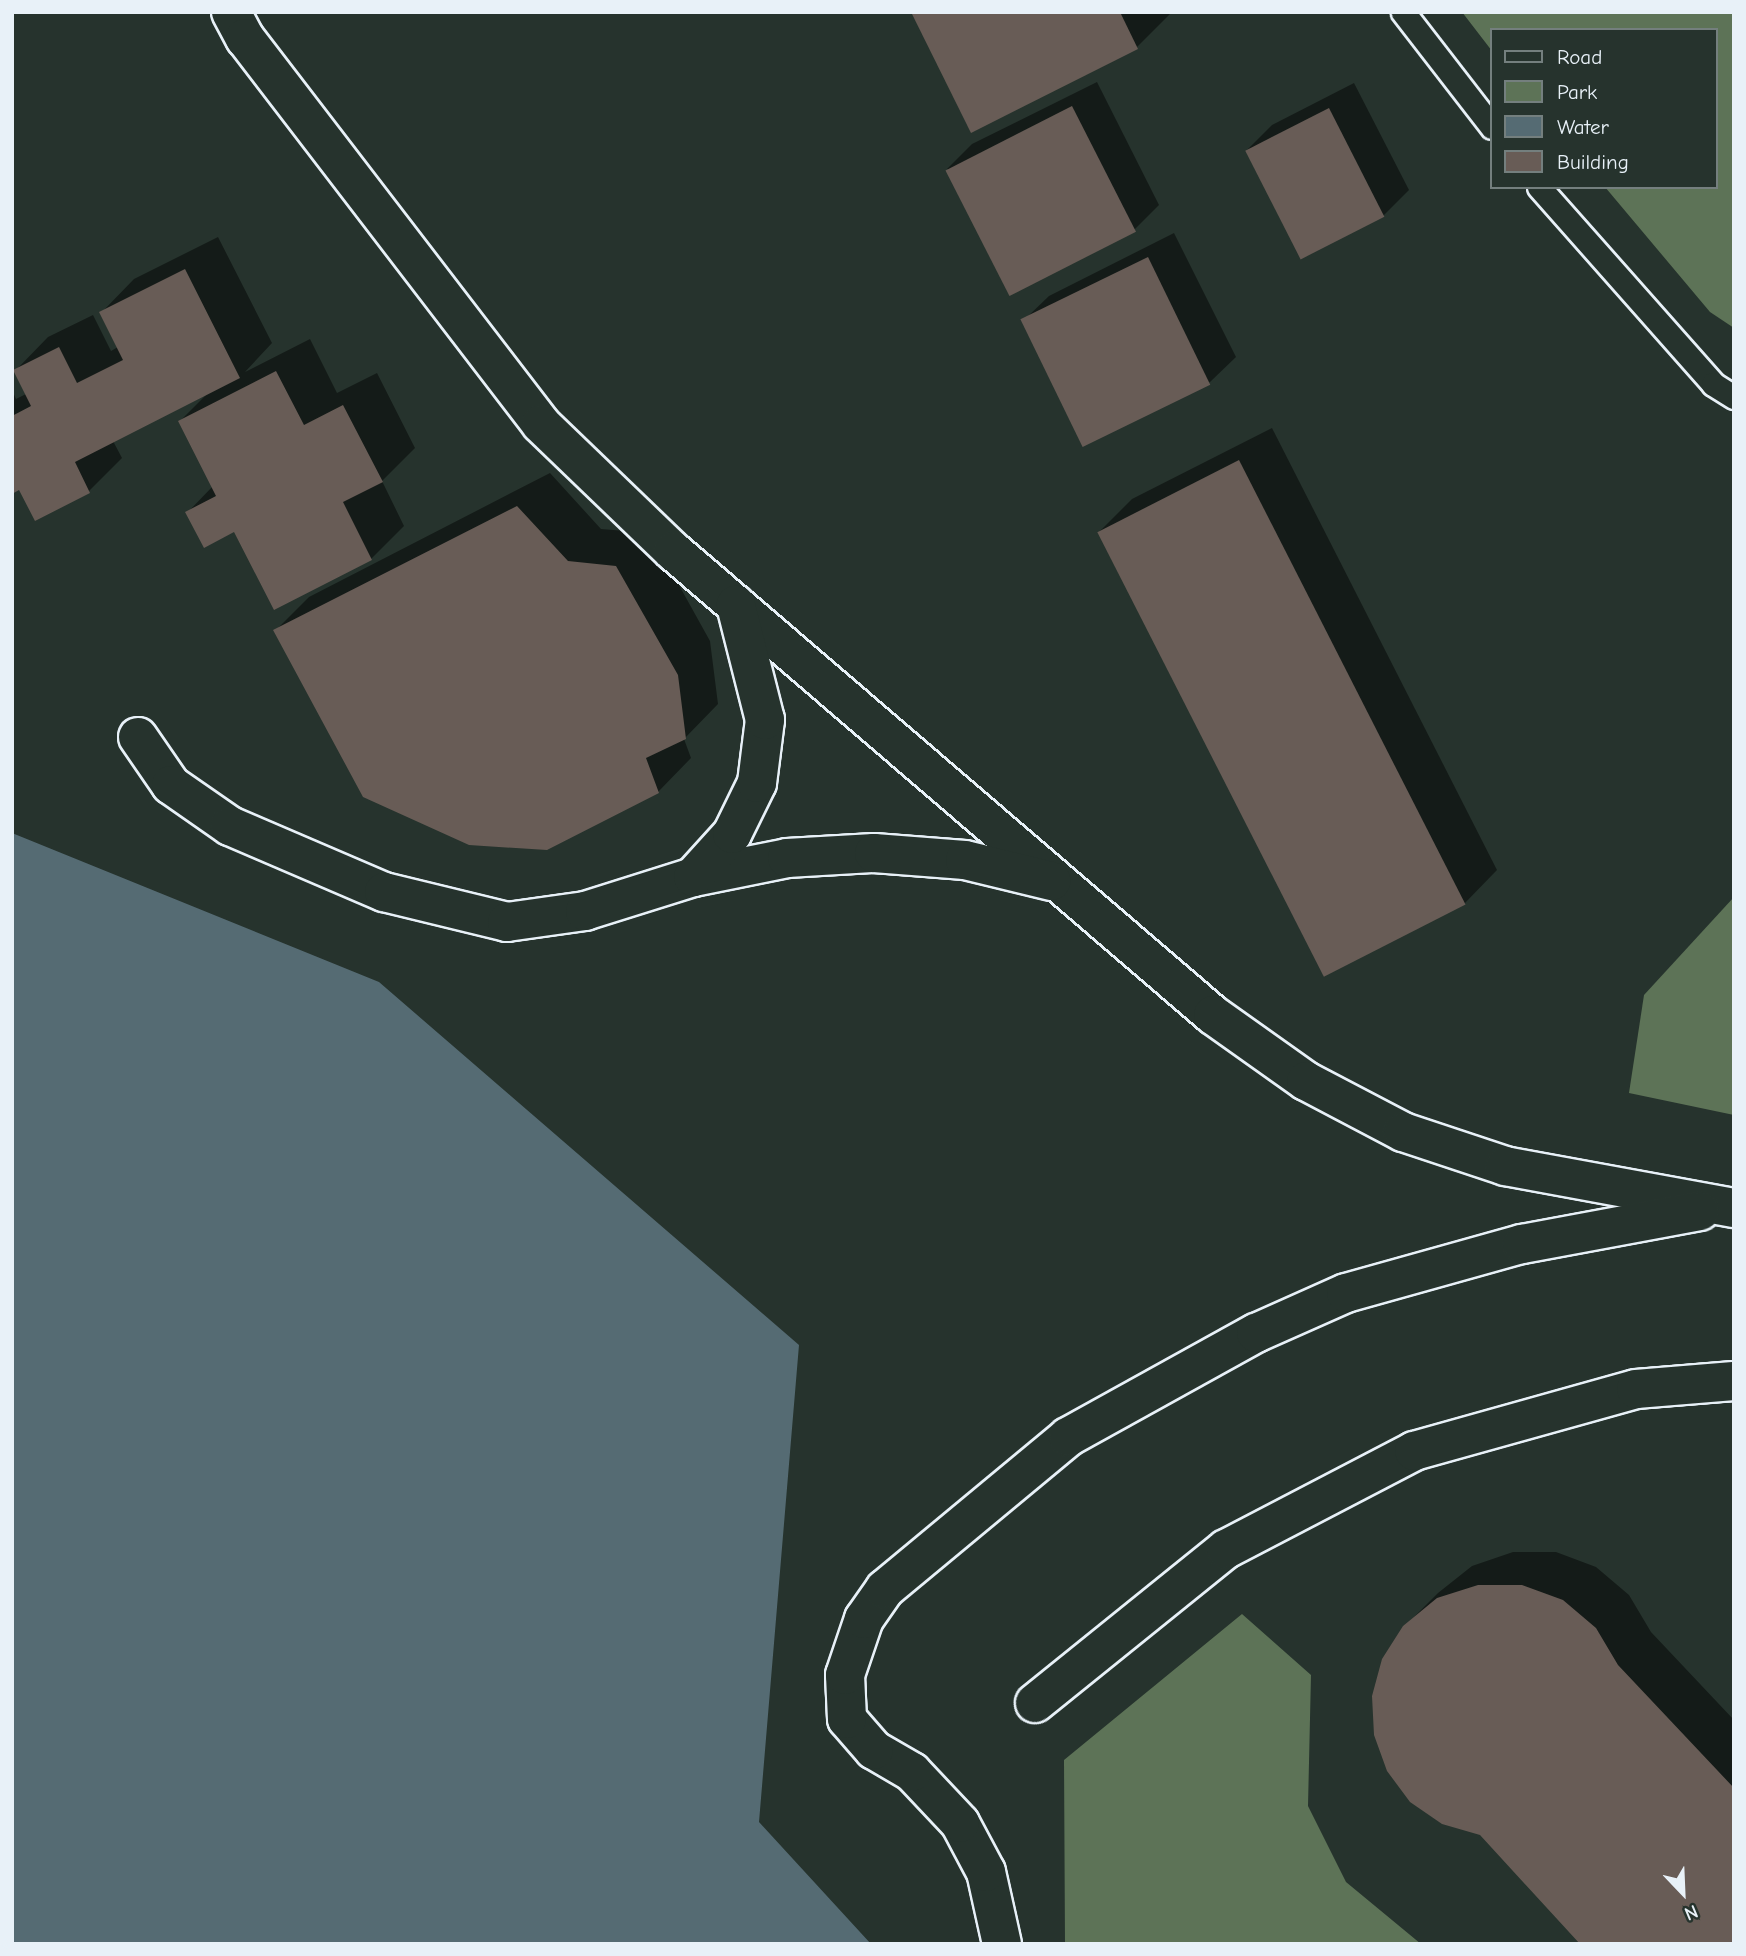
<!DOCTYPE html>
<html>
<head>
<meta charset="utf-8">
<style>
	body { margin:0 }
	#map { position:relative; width:1746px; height:1956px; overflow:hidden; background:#26332d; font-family:"Comic Neue",sans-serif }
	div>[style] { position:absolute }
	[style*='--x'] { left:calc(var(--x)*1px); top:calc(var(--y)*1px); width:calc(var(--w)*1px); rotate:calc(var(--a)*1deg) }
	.green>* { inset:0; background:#5d7357 }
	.water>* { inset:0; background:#556b73 }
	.shadow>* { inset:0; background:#0007 }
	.building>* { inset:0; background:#685c56; transform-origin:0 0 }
	.roads { filter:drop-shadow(2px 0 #e8f1f8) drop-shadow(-2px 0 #e8f1f8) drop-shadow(0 2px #e8f1f8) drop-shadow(0 -2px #e8f1f8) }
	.service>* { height:23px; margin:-11.5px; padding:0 11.5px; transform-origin:11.5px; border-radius:11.5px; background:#26332d }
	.minor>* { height:38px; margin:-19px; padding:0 19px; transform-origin:19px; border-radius:19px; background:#26332d }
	span { translate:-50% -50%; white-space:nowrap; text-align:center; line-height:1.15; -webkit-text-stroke:6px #26332d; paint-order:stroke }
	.frame { position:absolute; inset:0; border:14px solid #e8f1f8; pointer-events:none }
	.legend { position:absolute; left:1490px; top:28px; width:228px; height:161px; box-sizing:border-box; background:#26332d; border:2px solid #747f7e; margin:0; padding:9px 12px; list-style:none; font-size:21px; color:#e8f1f8 }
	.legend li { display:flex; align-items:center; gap:14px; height:35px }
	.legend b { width:35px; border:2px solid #747f7e }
	.north { position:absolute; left:1648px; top:1858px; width:70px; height:70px; -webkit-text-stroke:5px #26332d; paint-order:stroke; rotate:157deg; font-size:19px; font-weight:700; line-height:28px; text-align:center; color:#e8f1f8 }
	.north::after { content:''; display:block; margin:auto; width:24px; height:32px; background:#e8f1f8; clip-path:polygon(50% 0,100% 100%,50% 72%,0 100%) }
</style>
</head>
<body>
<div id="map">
	<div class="green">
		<div style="clip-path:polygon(1462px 12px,1734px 12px,1734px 328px,1710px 312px,1605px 187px,1716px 187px,1716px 30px,1492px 30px,1492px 51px)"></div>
		<div style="clip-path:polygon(1734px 897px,1734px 1115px,1629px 1093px,1644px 995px)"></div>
		<div style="clip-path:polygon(1242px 1614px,1311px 1675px,1308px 1806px,1346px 1882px,1421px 1944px,1065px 1944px,1064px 1760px)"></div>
	</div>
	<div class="water">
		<div style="clip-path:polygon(12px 833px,379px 982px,799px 1345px,759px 1822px,871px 1944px,12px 1944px)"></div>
	</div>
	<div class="shadow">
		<div style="clip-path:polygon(913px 12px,1169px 12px,1170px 14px,1137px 47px,972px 130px)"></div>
		<div style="clip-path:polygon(1097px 82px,1159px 205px,1134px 230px,947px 169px,972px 144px)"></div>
		<div style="clip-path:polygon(1354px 83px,1409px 190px,1383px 216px,1247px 150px,1272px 125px)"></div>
		<div style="clip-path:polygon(1174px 233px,1236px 357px,1210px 382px,1085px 444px,1023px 321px,1049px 296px)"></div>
		<div style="clip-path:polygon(218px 237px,272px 343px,245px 372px,310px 339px,337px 393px,377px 373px,415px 448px,382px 481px,404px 526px,371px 559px,235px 530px,187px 513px,213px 486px,180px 421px,208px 393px,113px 441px,122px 458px,89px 491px,20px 488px,12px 492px,12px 390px,16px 399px,26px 394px,15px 371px,48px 337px,93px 315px,111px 351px,118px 347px,101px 313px,134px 279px)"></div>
		<div style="clip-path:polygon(1272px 428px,1497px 870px,1464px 904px,1099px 532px,1132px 499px)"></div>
		<div style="clip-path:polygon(550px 473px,601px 529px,650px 533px,710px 641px,718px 704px,684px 739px,691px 758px,658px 792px,275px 631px,309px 597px)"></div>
		<div style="clip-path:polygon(1513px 1552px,1556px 1552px,1596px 1567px,1629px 1595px,1651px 1632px,1734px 1720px,1734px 1944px,1404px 1627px,1438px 1593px,1472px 1566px)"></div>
	</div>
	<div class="building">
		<div style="clip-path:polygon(911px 12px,1120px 12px,1138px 49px,971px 133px)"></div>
		<div style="left:1072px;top:106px;width:141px;height:142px;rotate:63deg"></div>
		<div style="left:1329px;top:108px;width:122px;height:94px;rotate:63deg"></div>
		<div style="left:1148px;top:257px;width:142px;height:142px;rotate:64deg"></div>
		<div style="clip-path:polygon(185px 269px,240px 378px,75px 462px,90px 493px,35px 521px,19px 490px,12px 494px,12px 416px,31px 406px,13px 370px,59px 347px,77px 383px,123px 360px,99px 312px)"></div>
		<div style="clip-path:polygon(276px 371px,304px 425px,343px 405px,383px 482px,343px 502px,372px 560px,274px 610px,234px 532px,204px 548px,185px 512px,216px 496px,178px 421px)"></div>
		<div style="left:1239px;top:460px;width:499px;height:159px;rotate:63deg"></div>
		<div style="clip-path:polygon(517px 506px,568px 561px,616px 566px,678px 675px,686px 739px,646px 758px,659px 793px,547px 850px,469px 845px,363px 797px,273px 630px)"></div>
		<div style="clip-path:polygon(1478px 1585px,1522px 1585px,1563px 1600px,1596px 1628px,1618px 1665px,1734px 1788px,1734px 1944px,1580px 1944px,1480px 1835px,1442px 1824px,1410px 1802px,1387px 1771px,1374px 1735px,1372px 1696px,1382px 1659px,1403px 1626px,1437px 1598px)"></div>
	</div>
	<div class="roads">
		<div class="service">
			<div style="--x:1403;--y:12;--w:145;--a:52.3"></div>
			<div style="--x:1539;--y:187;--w:263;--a:48.5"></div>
			<div style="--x:1713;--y:384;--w:25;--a:32"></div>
		</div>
		<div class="minor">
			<div style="--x:231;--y:12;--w:30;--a:62"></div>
			<div style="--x:245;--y:38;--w:486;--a:52.5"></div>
			<div style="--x:541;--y:424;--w:183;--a:43.9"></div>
			<div style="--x:673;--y:551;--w:712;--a:40.67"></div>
			<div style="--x:1213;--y:1015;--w:114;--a:35.4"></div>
			<div style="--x:1306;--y:1081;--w:110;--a:27.7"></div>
			<div style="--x:1403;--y:1132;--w:108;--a:18.4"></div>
			<div style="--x:1505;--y:1166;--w:233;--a:10.4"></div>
			<div style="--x:138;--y:737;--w:58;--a:55.5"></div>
			<div style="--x:171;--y:785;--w:72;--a:34.8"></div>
			<div style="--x:230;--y:826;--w:168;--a:23.2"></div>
			<div style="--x:384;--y:892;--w:127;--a:13.7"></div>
			<div style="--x:507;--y:922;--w:79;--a:-8"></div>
			<div style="--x:585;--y:911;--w:113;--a:-17.5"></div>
			<div style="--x:693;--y:877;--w:96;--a:-11.4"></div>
			<div style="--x:787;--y:858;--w:87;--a:-3.3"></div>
			<div style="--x:874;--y:853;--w:91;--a:4.4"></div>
			<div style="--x:965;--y:860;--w:89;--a:13.6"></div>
			<div style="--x:693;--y:877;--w:58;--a:-47.8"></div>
			<div style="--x:732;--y:834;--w:57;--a:-63.9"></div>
			<div style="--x:757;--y:783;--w:64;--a:-82.8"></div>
			<div style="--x:765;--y:720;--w:119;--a:-104.2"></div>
			<div style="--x:1035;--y:1703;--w:245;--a:-38.9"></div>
			<div style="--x:1226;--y:1549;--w:212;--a:-27.5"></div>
			<div style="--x:1414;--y:1451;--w:230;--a:-15.6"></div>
			<div style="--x:1636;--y:1389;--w:98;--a:-4.7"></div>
			<div style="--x:1002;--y:1944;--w:74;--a:-102.5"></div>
			<div style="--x:986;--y:1872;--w:55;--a:-118"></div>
			<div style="--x:960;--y:1823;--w:70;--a:-133.3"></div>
			<div style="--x:912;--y:1772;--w:44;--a:-149.9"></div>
			<div style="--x:874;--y:1750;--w:41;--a:-131.1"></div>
			<div style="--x:847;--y:1719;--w:44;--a:-92.6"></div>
			<div style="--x:845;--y:1675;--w:59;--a:-71.3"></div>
			<div style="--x:864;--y:1619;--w:37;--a:-55"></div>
			<div style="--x:885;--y:1589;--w:238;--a:-39.7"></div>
			<div style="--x:1068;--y:1437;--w:215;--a:-29"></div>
			<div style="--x:1256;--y:1333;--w:98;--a:-24"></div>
			<div style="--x:1346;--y:1293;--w:183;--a:-15.6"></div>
			<div style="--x:1522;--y:1244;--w:181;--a:-10.5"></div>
		</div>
	</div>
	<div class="frame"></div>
	<ul class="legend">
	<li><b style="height:9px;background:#26332d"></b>Road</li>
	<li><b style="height:19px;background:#5d7357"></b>Park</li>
	<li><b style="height:19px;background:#556b73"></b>Water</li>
	<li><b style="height:19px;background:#685c56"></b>Building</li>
	</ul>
	<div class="north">N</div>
</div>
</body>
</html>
